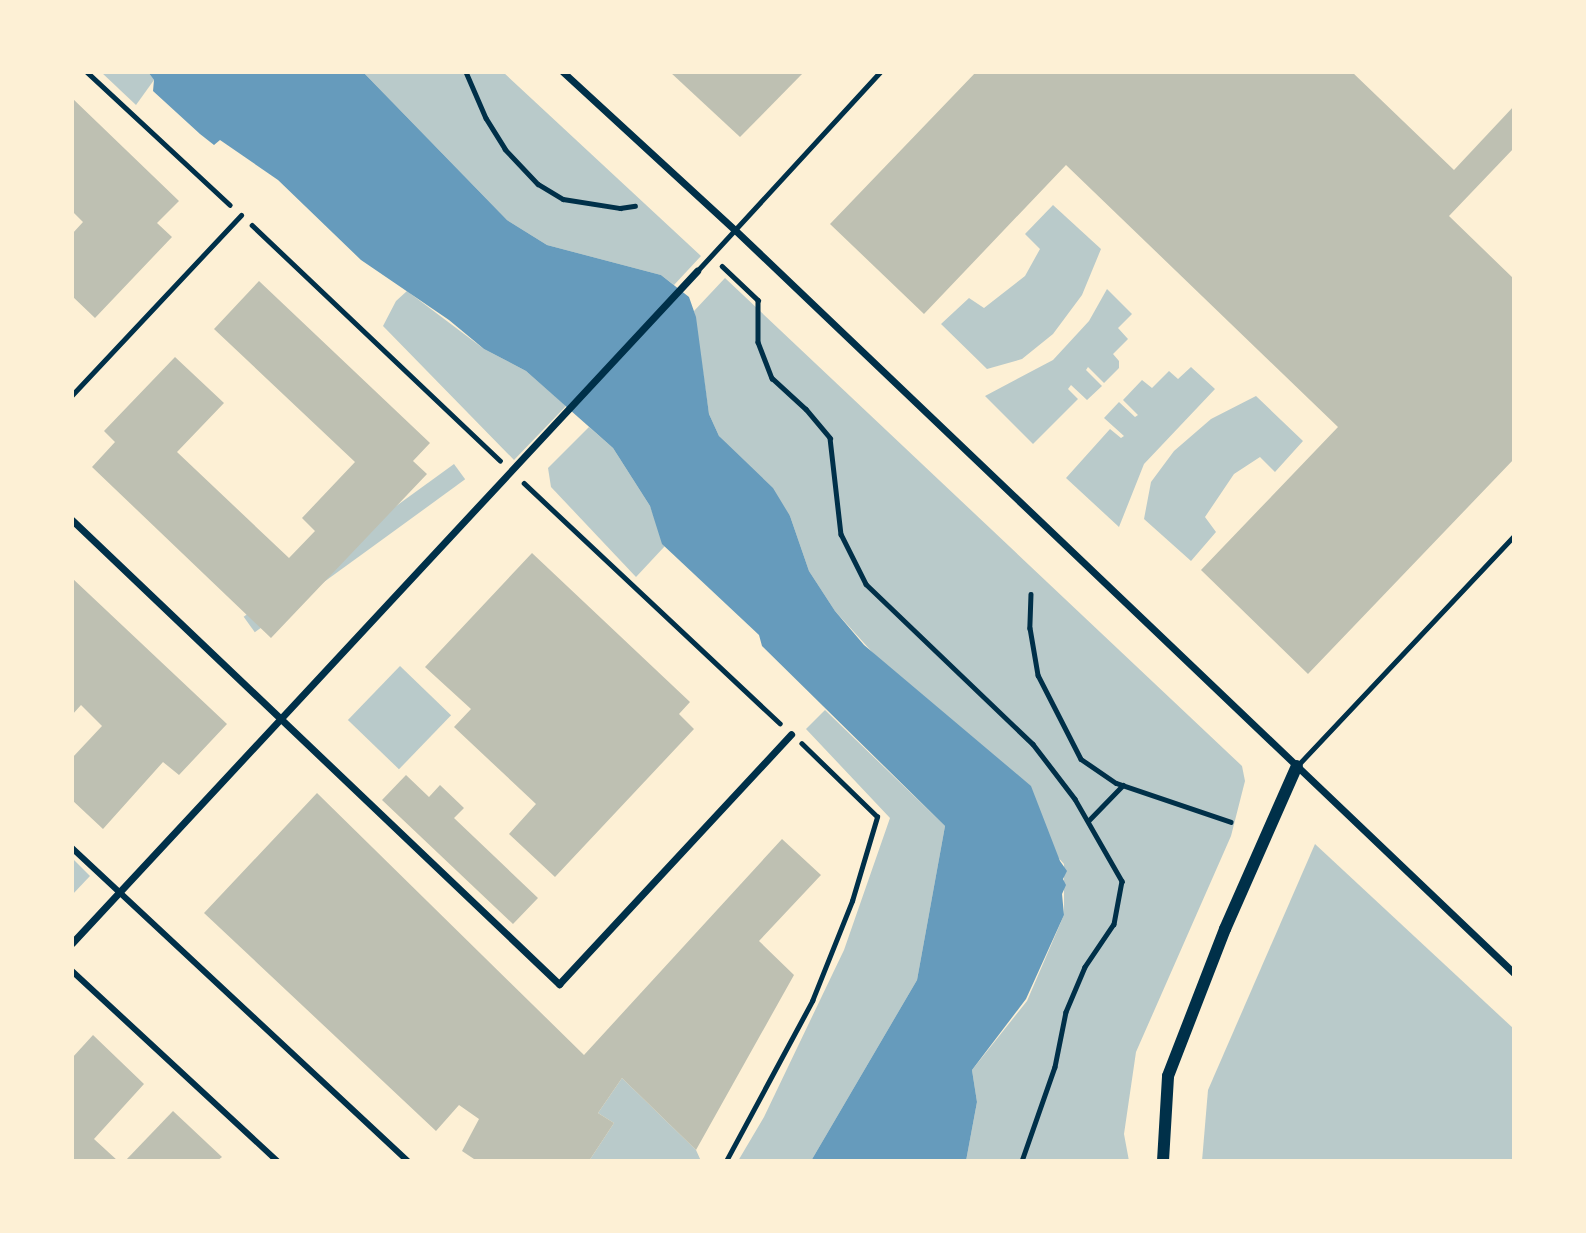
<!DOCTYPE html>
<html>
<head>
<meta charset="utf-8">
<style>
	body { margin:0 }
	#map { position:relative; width:1586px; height:1233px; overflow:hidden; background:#fdf0d5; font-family:"Sofia Sans Condensed",sans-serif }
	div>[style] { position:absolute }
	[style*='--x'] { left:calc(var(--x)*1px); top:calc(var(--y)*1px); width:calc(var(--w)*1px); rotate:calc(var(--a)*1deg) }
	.green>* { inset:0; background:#b9caca; transform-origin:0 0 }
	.water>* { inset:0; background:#669bbc }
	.building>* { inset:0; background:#bec0b2 }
	.path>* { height:4.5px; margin:-2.25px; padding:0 2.25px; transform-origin:2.25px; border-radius:2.25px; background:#003049 }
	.service>* { height:5px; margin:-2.5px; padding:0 2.5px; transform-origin:2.5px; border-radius:2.5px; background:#003049 }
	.pedestrian>* { height:6px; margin:-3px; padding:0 3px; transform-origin:3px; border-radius:3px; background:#003049 }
	.minor>* { height:7px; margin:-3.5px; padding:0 3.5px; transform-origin:3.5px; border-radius:3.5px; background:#003049 }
	.tertiary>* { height:12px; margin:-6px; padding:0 6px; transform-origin:6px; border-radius:6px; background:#003049 }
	span { translate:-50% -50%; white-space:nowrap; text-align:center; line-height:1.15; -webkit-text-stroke:5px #fdf0d5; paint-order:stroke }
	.frame { position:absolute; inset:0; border:74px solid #fdf0d5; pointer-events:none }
</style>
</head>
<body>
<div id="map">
	<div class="green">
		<div style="clip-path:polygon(101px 72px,148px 72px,154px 80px,136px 105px)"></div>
		<div style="clip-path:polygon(363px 72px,503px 72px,701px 256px,674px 285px,661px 275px,547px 245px,507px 220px)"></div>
		<div style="clip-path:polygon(1053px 205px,1101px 249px,1082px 295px,1053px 334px,1022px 359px,987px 369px,941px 324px,969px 298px,984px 308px,1025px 276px,1040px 249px,1025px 234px)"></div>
		<div style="clip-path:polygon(725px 278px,1242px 766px,1245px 781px,1231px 836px,1136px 1052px,1124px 1134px,1129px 1161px,966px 1161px,977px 1102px,972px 1070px,1027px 1001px,1064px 915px,1064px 864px,835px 611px,809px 571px,790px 516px,719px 436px,709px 414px,694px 311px)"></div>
		<div style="clip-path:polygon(1107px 289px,1132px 314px,1118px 328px,1128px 339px,1113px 354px,1119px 361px,1119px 368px,1104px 383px,1088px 367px,1086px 370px,1102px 386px,1087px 400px,1071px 385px,1068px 389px,1078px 399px,1033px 444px,985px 396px,1053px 360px,1089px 321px)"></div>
		<div style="clip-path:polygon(407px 291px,484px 349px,526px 371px,566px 406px,514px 460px,383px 326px,396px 301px)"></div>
		<div style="clip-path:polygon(1191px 367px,1215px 389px,1144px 464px,1119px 527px,1066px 478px,1110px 429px,1121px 438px,1124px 436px,1104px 418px,1119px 402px,1135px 417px,1138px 415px,1123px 400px,1142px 380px,1152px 388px,1169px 371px,1178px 379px)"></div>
		<div style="clip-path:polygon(1256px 396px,1303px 441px,1275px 472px,1260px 457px,1234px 474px,1205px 517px,1216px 532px,1191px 561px,1144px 519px,1151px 482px,1174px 451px,1211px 419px)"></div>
		<div style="clip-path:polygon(589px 427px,613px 448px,650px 506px,665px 546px,636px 577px,551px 487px,548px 468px)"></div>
		<div style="left:454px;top:464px;width:19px;height:260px;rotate:54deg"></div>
		<div style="left:400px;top:666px;width:71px;height:75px;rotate:44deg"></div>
		<div style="clip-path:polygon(825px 710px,945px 826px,917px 980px,811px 1161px,738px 1161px,764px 1117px,844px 950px,890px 818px,806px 729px)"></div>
		<div style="clip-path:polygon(1315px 844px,1514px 1029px,1514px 1161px,1202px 1161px,1208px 1090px)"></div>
		<div style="clip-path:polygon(72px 858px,90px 876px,72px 895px)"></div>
		<div style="clip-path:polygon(622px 1078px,696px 1150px,701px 1161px,589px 1161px,614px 1123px,598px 1113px)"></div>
	</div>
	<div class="water">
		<div style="clip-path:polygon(148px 72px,363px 72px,507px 220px,547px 245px,661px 275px,689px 297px,696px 317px,709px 414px,719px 436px,773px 488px,790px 516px,809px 571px,835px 611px,864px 645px,1031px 786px,1060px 861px,1067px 871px,1063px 879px,1066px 885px,1062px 894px,1064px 915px,1026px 999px,972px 1070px,977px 1102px,966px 1161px,811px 1161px,917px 980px,945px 826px,762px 646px,759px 635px,662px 544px,650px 506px,613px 448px,526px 371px,484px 349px,449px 320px,361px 260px,278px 180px,220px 140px,214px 145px,200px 134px,153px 91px,154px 80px)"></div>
	</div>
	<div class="building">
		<div style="clip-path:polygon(670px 72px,804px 72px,740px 137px)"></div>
		<div style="clip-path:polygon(976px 72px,1352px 72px,1454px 170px,1514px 106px,1514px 148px,1449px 216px,1514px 279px,1514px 459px,1308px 674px,1201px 570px,1338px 427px,1066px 165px,924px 314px,830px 224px)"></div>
		<div style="clip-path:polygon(72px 98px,179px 201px,157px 223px,172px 237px,95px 318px,72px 296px,72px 234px,83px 222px,72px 211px)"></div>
		<div style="clip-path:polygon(259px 281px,430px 443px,413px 461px,427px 474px,271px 638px,92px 467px,115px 442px,104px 431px,175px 357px,224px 403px,177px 452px,289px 558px,315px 531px,302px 518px,355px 462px,214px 329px)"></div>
		<div style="clip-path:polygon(532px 553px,690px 702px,679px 714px,694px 729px,555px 877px,509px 834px,536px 804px,454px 727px,471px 709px,425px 667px)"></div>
		<div style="clip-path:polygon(72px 578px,227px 724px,179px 775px,163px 762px,103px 829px,72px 800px,72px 758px,102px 726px,81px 705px,72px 715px)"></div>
		<div style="clip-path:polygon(406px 775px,429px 797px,440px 785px,464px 808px,454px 818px,538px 898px,513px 924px,382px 800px)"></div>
		<div style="clip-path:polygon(317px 793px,584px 1055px,782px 839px,821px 875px,759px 941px,794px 975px,696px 1150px,622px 1078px,598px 1113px,614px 1123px,589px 1161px,477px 1161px,462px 1151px,479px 1119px,459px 1105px,436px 1131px,204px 913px)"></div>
		<div style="clip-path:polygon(93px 1035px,144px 1084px,94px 1139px,118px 1161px,72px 1161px,72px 1058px)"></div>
		<div style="clip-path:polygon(173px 1111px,222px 1157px,217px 1161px,125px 1161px)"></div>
	</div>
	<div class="path">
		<div style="--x:87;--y:72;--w:195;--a:42.9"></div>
		<div style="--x:466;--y:72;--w:50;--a:66.5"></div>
		<div style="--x:486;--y:118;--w:36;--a:58"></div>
		<div style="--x:505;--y:149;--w:48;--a:46.7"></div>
		<div style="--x:538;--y:184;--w:29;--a:31"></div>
		<div style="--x:563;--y:199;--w:58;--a:9"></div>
		<div style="--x:620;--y:208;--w:15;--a:-8"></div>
		<div style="--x:252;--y:225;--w:342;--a:43.5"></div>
		<div style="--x:722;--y:266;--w:50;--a:43.4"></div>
		<div style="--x:758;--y:300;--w:42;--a:90"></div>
		<div style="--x:758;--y:342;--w:39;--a:69"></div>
		<div style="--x:772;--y:378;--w:46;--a:42.4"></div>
		<div style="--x:806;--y:409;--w:38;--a:50"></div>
		<div style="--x:830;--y:438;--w:97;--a:83.5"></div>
		<div style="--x:841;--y:534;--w:56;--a:63.4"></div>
		<div style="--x:866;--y:584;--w:231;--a:43.8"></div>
		<div style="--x:1033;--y:744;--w:69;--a:52.6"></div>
		<div style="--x:1075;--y:799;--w:95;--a:60.2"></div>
		<div style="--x:1122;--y:881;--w:44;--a:100.5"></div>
		<div style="--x:1114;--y:924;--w:52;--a:124"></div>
		<div style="--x:1085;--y:967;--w:49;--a:112.9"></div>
		<div style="--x:1066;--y:1012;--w:56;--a:101.3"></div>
		<div style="--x:1055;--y:1067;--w:100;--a:109.3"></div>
		<div style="--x:524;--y:483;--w:351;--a:43.2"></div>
		<div style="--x:1031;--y:594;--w:34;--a:92"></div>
		<div style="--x:1030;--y:628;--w:48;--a:80.3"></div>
		<div style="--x:1038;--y:675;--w:94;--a:62.9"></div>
		<div style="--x:1081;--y:759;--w:42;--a:34.4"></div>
		<div style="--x:1116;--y:783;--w:121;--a:18.7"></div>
		<div style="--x:1088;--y:821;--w:50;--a:-45.8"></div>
		<div style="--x:726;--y:1161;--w:182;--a:-61.7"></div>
		<div style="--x:812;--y:1001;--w:108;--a:-68.2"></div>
		<div style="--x:852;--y:901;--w:88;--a:-73.4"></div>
		<div style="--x:877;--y:817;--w:105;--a:-135.8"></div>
	</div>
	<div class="service">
		<div style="--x:697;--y:271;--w:270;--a:-47.4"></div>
		<div style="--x:72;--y:395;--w:247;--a:-46.8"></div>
		<div style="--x:1297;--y:766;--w:316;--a:-46.7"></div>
	</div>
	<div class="pedestrian">
		<div style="--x:72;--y:848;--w:459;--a:43"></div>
		<div style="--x:72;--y:971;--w:280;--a:42.8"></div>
	</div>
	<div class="minor">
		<div style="--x:563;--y:72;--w:234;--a:42.6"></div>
		<div style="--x:735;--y:230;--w:1077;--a:43.65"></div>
		<div style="--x:72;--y:520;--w:673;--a:43.61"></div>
		<div style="--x:559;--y:984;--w:341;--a:-47.1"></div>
		<div style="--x:72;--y:943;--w:918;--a:-47.08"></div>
	</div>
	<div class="tertiary">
		<div style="--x:1163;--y:1161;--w:85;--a:-86.6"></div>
		<div style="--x:1168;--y:1076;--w:158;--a:-68.8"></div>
		<div style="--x:1225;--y:929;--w:178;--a:-66.2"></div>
	</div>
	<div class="frame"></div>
</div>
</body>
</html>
